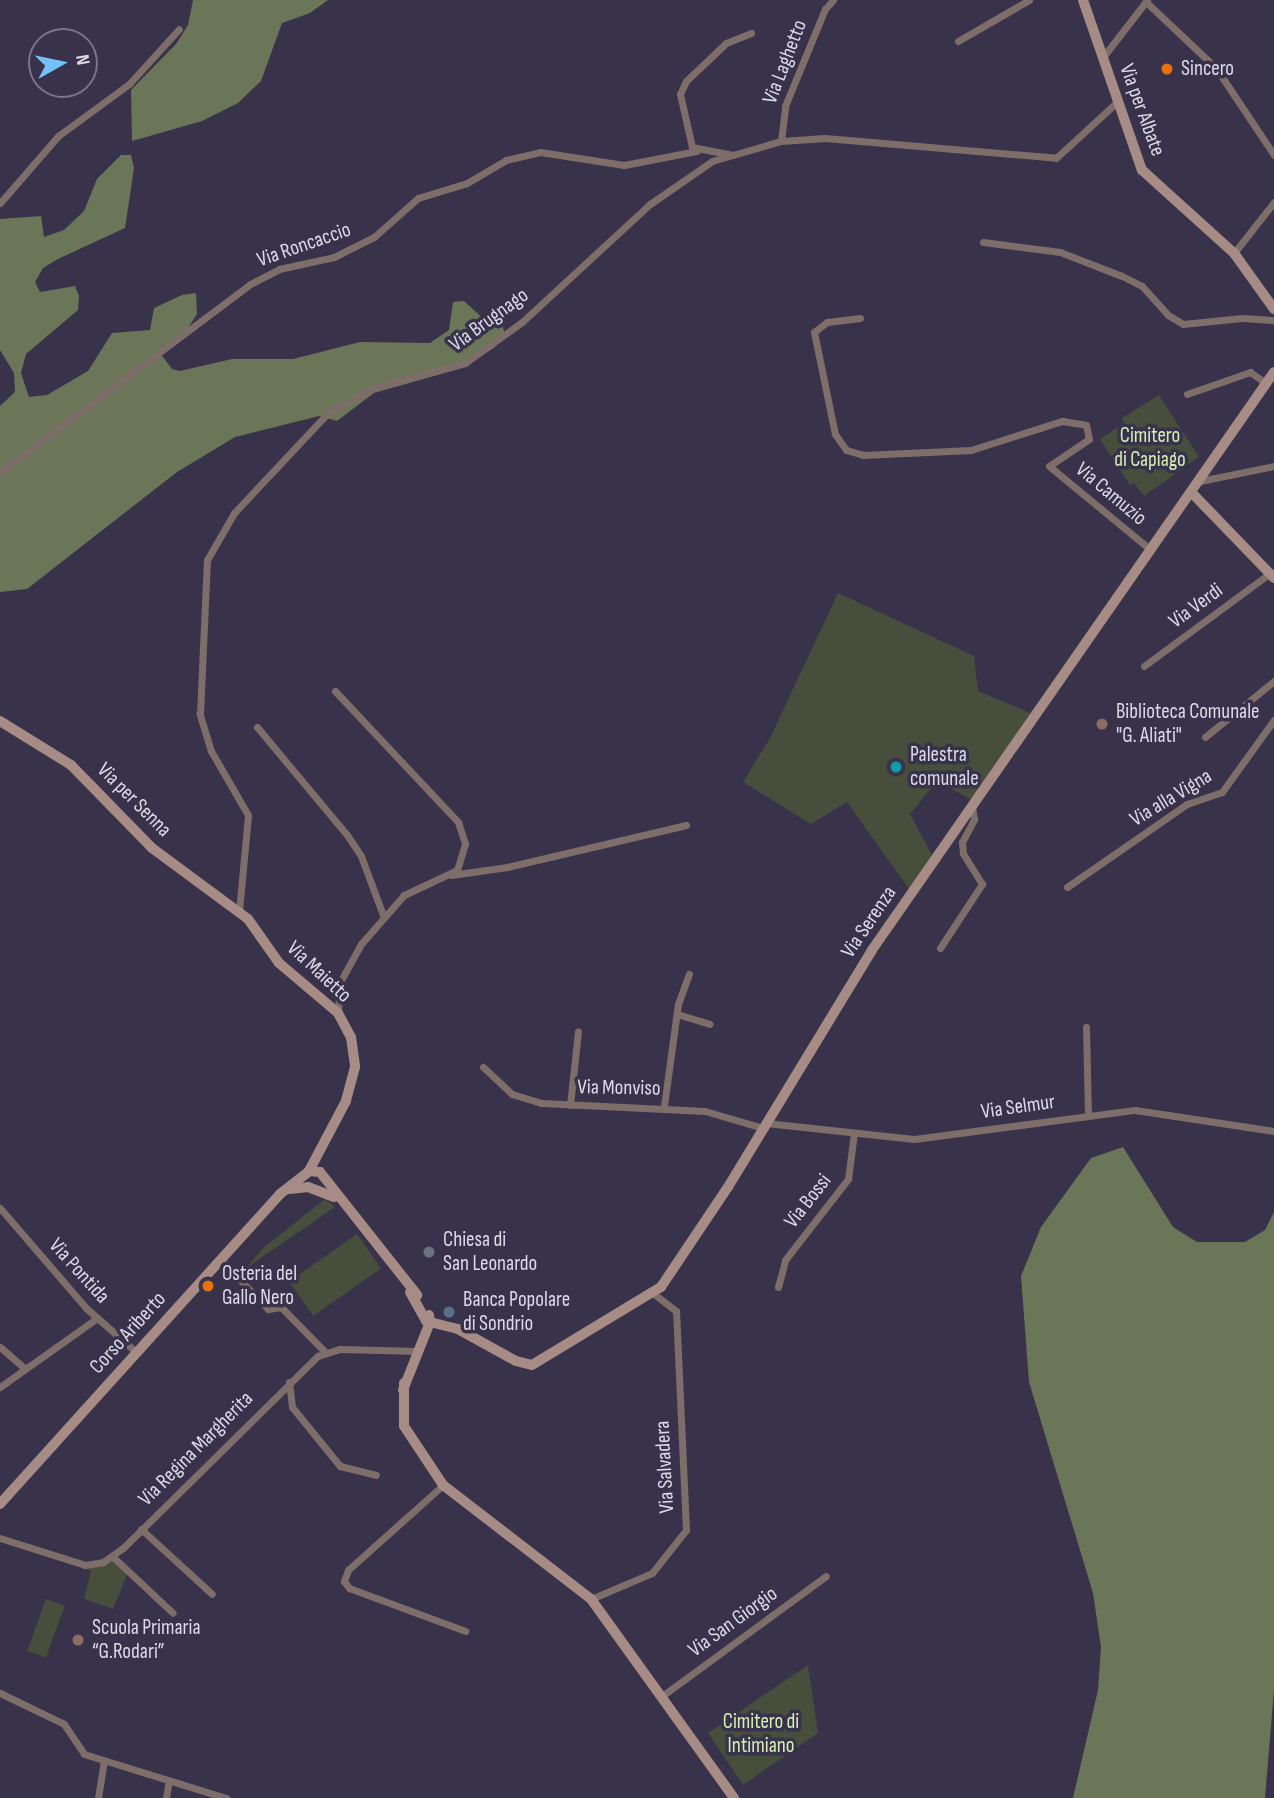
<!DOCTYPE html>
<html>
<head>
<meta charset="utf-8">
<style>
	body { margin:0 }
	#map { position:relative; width:1274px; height:1798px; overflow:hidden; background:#38324a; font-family:"Sofia Sans Condensed",sans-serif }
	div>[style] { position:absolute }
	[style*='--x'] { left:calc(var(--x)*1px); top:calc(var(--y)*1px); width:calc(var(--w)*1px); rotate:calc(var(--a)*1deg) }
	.green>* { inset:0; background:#474e3c; transform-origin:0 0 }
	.forest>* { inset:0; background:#6b7658 }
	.street>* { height:7px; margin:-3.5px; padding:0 3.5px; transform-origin:3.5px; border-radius:3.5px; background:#7e6e69 }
	.secondary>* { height:10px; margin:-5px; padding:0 5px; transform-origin:5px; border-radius:5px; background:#a68c85 }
	.dots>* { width:19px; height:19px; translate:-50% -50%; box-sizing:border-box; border:4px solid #38324a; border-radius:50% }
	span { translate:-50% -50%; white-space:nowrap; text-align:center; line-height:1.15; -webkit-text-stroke:7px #38324a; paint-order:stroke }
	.street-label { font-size:21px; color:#dddae9 }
	.poi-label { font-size:21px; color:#dddae9 }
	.left { translate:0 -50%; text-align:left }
	.park-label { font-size:21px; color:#d8eeb5 }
	.north { position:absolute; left:28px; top:28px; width:70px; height:70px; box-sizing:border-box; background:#38324a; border:2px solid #7a758a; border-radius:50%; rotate:81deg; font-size:19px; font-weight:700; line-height:28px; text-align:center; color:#dddae9 }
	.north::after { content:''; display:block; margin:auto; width:24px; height:32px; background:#73c1f6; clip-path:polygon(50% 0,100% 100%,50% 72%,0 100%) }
</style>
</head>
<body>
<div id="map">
	<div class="green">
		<div style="clip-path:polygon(1159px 395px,1199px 457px,1144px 496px,1134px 483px,1130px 485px,1100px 439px,1124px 423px,1122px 418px)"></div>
		<div style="clip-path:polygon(838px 593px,974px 656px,978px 691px,1033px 714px,972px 800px,937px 781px,910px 814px,932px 855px,909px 889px,847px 802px,811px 824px,743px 782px,770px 738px)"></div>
		<div style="clip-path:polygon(325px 1199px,335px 1207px,245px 1269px,263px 1248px)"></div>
		<div style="left:357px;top:1234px;width:42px;height:83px;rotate:55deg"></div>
		<div style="clip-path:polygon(112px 1556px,128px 1572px,113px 1609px,84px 1599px,91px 1571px,85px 1566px)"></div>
		<div style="left:46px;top:1599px;width:20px;height:55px;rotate:20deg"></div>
		<div style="clip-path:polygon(808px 1665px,818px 1733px,743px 1785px,708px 1733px)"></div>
	</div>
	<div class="forest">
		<div style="clip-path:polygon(193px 0,328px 0,310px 13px,282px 23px,261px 81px,238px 103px,202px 121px,132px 141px,131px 90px,176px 44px,188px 25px)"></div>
		<div style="clip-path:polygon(121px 155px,131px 155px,134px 168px,125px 228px,58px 259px,43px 268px,35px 282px,40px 292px,75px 286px,79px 296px,78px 310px,26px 354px,21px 373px,29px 397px,47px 395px,88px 371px,112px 333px,150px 330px,154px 308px,182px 295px,196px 293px,197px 314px,179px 342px,160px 353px,172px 369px,180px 371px,232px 359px,293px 359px,360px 342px,430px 343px,449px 330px,453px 302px,464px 301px,487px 322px,502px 325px,505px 334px,494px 348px,459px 369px,374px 393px,337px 421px,319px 416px,235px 437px,177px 472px,27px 589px,0 592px,0 406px,15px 392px,14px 373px,0 350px,0 219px,41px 216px,44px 237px,64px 230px,84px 211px,97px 179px)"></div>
		<div style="clip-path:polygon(1123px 1147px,1173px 1227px,1197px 1242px,1245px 1242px,1265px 1230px,1274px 1212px,1274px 1690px,1265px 1798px,1073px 1798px,1098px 1690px,1101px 1647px,1093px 1593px,1029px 1382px,1021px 1276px,1041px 1227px,1091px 1158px)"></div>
	</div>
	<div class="street">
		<div style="--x:1146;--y:2;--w:96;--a:43.3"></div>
		<div style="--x:1216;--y:68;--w:105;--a:56.3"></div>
		<div style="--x:958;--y:41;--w:82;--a:-30"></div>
		<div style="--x:1103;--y:57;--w:72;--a:-52.3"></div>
		<div style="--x:781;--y:141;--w:35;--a:-83"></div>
		<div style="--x:785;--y:106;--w:105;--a:-67.6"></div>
		<div style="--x:825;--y:9;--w:12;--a:-48"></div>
		<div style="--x:733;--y:155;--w:42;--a:-169"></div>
		<div style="--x:692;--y:147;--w:54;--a:-102.8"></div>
		<div style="--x:680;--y:94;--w:14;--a:-65"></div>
		<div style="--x:686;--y:81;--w:55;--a:-43.5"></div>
		<div style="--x:726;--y:43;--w:27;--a:-22"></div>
		<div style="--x:0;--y:203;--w:89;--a:-49.1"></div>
		<div style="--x:58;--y:136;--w:88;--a:-36.2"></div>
		<div style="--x:129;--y:84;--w:74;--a:-47.7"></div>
		<div style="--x:983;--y:242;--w:78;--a:7.4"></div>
		<div style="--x:1060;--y:252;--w:66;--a:21.2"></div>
		<div style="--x:1122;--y:276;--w:22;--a:27"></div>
		<div style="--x:1142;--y:286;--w:39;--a:48"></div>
		<div style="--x:1168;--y:315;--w:17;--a:31"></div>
		<div style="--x:1183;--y:324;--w:59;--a:-5.8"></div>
		<div style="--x:1242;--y:318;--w:32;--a:4"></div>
		<div style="--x:1234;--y:253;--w:65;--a:-51.9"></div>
		<div style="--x:860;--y:318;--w:33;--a:173"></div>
		<div style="--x:827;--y:322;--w:16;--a:142"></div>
		<div style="--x:814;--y:332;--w:104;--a:78.4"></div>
		<div style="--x:835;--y:434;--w:19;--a:55"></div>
		<div style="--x:846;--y:450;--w:18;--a:16"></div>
		<div style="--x:863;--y:455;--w:108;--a:-2.7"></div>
		<div style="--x:971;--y:450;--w:96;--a:-17.7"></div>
		<div style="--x:1062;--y:421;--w:24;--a:9"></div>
		<div style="--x:1086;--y:425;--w:14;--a:78"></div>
		<div style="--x:1089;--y:439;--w:48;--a:146"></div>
		<div style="--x:1049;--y:466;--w:132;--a:39.5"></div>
		<div style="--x:1187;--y:394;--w:67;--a:-19.2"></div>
		<div style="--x:1250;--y:372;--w:19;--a:35"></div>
		<div style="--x:0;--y:472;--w:313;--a:-36.9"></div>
		<div style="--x:250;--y:284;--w:33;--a:-27"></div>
		<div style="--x:279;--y:269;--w:56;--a:-12.3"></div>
		<div style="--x:334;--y:257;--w:45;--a:-26.6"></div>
		<div style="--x:374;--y:237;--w:59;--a:-41.6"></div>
		<div style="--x:418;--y:198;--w:51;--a:-17"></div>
		<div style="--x:467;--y:183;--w:45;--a:-30.5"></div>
		<div style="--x:506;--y:160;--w:35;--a:-13"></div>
		<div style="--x:540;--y:152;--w:85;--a:8.8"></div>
		<div style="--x:624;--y:165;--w:74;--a:-10.9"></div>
		<div style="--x:1200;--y:481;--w:76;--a:-11.5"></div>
		<div style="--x:1144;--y:666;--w:155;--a:-36.4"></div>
		<div style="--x:335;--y:691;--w:180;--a:46.8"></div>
		<div style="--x:458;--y:822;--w:23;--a:72"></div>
		<div style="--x:465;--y:844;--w:27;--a:107"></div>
		<div style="--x:457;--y:870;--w:59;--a:154.7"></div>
		<div style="--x:404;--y:895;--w:65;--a:131.3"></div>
		<div style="--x:361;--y:944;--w:43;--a:118.9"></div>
		<div style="--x:340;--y:982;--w:31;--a:94"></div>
		<div style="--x:257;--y:727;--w:141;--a:50.2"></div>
		<div style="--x:347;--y:835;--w:25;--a:56"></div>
		<div style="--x:361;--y:856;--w:63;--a:69.6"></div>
		<div style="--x:1205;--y:737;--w:89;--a:-39.1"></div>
		<div style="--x:451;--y:875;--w:57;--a:-8.1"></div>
		<div style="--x:507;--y:867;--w:184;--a:-13.2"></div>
		<div style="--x:1067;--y:887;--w:146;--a:-34.7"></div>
		<div style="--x:1187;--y:804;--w:37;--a:-19"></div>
		<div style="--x:1222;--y:792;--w:89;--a:-54.2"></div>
		<div style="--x:239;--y:911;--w:96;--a:-84.6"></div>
		<div style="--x:248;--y:815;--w:74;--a:-120"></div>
		<div style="--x:211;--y:751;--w:39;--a:-107"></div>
		<div style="--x:200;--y:714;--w:154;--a:-87.4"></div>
		<div style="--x:207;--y:560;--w:54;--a:-60.1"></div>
		<div style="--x:234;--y:513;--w:139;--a:-46.8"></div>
		<div style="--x:329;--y:412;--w:52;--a:-28.5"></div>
		<div style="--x:375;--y:387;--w:93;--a:-14.9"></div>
		<div style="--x:465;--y:363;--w:70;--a:-35.7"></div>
		<div style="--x:522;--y:322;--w:174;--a:-42.7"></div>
		<div style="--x:650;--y:204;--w:75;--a:-34.7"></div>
		<div style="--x:712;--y:161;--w:72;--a:-16.2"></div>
		<div style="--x:781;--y:141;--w:44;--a:-3.9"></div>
		<div style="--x:825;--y:138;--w:232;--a:4.9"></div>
		<div style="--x:1056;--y:158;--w:83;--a:-42.6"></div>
		<div style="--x:940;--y:948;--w:77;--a:-56.7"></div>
		<div style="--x:982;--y:884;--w:36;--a:-122"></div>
		<div style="--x:963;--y:853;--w:11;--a:-95"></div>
		<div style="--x:962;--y:842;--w:26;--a:-62"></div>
		<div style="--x:974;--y:819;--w:12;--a:-99"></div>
		<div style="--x:677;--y:1014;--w:34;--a:17"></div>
		<div style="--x:1086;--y:1027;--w:88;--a:88.7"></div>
		<div style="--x:483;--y:1067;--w:40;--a:43"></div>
		<div style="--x:512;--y:1094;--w:31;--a:17"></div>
		<div style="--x:542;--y:1103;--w:163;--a:2.8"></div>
		<div style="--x:705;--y:1111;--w:60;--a:16.3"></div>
		<div style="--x:570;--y:1105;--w:74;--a:-83.8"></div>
		<div style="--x:664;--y:1106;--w:103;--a:-82.2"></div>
		<div style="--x:678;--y:1004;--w:32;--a:-70"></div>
		<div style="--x:766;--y:1123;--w:149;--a:6.2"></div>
		<div style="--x:914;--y:1139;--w:223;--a:-7.5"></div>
		<div style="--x:1135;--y:1110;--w:141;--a:8.6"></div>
		<div style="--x:0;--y:1208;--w:132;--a:49.3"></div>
		<div style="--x:86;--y:1308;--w:68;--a:41.4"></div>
		<div style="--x:221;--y:1260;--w:68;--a:46.2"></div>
		<div style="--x:268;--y:1309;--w:13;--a:-9"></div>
		<div style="--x:281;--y:1307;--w:63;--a:45.6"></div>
		<div style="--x:778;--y:1287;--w:28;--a:-75"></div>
		<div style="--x:785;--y:1260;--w:103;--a:-52.1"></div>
		<div style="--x:848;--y:1179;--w:46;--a:-82.6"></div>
		<div style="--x:0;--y:1347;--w:33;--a:41"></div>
		<div style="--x:289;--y:1382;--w:25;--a:83"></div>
		<div style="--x:292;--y:1407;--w:76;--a:50.9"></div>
		<div style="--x:340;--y:1466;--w:37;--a:14"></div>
		<div style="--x:0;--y:1387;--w:119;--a:-35.4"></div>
		<div style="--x:443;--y:1485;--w:127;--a:138.2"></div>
		<div style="--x:348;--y:1570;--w:12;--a:110"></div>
		<div style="--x:344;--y:1581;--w:9;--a:54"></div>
		<div style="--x:349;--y:1588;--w:124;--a:20.3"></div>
		<div style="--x:141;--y:1529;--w:96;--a:42.5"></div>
		<div style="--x:0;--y:1538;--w:89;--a:17.6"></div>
		<div style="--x:85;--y:1565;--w:18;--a:-9"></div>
		<div style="--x:103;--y:1562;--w:24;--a:-35"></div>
		<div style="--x:123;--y:1548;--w:274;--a:-44.6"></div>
		<div style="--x:318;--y:1356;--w:23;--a:-18"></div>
		<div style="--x:340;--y:1349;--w:78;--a:1.5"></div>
		<div style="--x:112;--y:1556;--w:83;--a:43.1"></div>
		<div style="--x:591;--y:1599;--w:66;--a:-23.1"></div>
		<div style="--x:652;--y:1573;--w:55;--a:-51.7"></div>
		<div style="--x:686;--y:1530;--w:219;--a:-92.6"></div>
		<div style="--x:676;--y:1311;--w:29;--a:-142"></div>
		<div style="--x:0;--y:1693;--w:71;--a:25.8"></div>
		<div style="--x:64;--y:1724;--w:36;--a:56"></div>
		<div style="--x:84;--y:1754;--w:149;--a:17.2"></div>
		<div style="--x:662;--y:1696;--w:203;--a:-36.2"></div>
		<div style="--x:98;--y:1798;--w:38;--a:-81"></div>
		<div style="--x:166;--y:1798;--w:18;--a:-81"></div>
	</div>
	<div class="secondary">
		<div style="--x:1083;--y:0;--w:180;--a:70.9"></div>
		<div style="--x:1142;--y:170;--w:124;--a:42.1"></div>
		<div style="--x:1234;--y:253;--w:69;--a:54.5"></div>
		<div style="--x:1192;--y:493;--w:118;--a:46"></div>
		<div style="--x:0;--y:721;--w:84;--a:31.8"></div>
		<div style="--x:71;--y:765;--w:116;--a:45.7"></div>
		<div style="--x:152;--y:848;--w:119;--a:36.5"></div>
		<div style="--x:248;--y:919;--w:54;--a:54.8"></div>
		<div style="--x:279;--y:963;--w:77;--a:40.3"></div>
		<div style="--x:338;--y:1013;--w:27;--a:62"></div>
		<div style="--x:351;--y:1037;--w:30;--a:82"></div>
		<div style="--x:355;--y:1067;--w:35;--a:105"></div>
		<div style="--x:346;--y:1101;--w:79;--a:117.9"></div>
		<div style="--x:290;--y:1189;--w:18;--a:-6"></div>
		<div style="--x:308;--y:1187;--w:28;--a:21"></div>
		<div style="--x:410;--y:1292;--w:33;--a:61"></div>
		<div style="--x:426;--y:1321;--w:33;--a:14"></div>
		<div style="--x:458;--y:1329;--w:66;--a:28.9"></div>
		<div style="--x:516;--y:1361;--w:16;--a:14"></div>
		<div style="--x:532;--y:1365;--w:151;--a:-31.2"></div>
		<div style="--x:661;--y:1287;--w:120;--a:-56.2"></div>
		<div style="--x:728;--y:1187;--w:277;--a:-58.7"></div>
		<div style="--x:872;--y:950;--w:704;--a:-55.18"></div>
		<div style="--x:404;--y:1383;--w:43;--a:90"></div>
		<div style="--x:404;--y:1426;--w:71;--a:56.5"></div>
		<div style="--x:443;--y:1485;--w:187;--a:37.6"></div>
		<div style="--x:591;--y:1599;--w:245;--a:54.3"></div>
		<div style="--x:403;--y:1390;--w:73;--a:-68.3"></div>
		<div style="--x:430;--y:1322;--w:7;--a:-98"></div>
		<div style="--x:0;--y:1504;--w:418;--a:-47.9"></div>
		<div style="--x:280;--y:1194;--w:37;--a:-38"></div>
		<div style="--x:309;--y:1171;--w:11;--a:5"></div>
		<div style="--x:320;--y:1172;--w:157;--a:51.7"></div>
	</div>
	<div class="dots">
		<div style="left:1167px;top:69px;background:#e8710a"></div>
		<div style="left:1102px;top:724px;background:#8d6e63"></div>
		<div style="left:896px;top:767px;background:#0f9aa8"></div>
		<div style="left:429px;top:1252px;background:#6b7280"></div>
		<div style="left:208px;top:1286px;background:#e8710a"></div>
		<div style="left:449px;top:1312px;background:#5c6f8a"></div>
		<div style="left:78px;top:1640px;background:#8d6e63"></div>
	</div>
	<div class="street-label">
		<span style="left:785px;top:62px;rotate:-69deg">Via Laghetto</span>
		<span style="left:1142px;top:110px;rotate:70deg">Via per Albate</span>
		<span style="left:304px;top:245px;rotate:-19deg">Via Roncaccio</span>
		<span style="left:489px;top:320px;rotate:-36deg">Via Brugnago</span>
		<span style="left:1111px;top:494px;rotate:40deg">Via Camuzio</span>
		<span style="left:1196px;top:606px;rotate:-36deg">Via Verdi</span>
		<span style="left:1171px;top:798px;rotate:-31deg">Via alla Vigna</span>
		<span style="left:134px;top:800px;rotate:45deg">Via per Senna</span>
		<span style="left:869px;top:922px;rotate:-56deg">Via Serenza</span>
		<span style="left:319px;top:972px;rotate:43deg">Via Maietto</span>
		<span style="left:619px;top:1088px;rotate:1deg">Via Monviso</span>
		<span style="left:1018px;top:1107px;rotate:-8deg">Via Selmur</span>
		<span style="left:808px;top:1201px;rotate:-52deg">Via Bossi</span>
		<span style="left:79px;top:1271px;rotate:48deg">Via Pontida</span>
		<span style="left:128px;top:1333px;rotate:-48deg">Corso Ariberto</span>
		<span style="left:196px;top:1449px;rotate:-45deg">Via Regina Margherita</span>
		<span style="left:665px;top:1467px;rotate:-93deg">Via Salvadera</span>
		<span style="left:733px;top:1622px;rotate:-36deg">Via San Giorgio</span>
	</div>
	<div class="poi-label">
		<span class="left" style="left:1181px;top:69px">Sincero</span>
		<span class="left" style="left:1116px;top:724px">Biblioteca Comunale<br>"G. Aliati"</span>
		<span class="left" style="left:910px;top:767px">Palestra<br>comunale</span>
		<span class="left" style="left:443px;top:1252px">Chiesa di<br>San Leonardo</span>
		<span class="left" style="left:222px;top:1286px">Osteria del<br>Gallo Nero</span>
		<span class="left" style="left:463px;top:1312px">Banca Popolare<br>di Sondrio</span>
		<span class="left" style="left:92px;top:1640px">Scuola Primaria<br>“G.Rodari”</span>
	</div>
	<div class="park-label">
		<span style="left:1150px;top:448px">Cimitero<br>di Capiago</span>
		<span style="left:761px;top:1734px">Cimitero di<br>Intimiano</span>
	</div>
	<div class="north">N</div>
</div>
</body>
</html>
